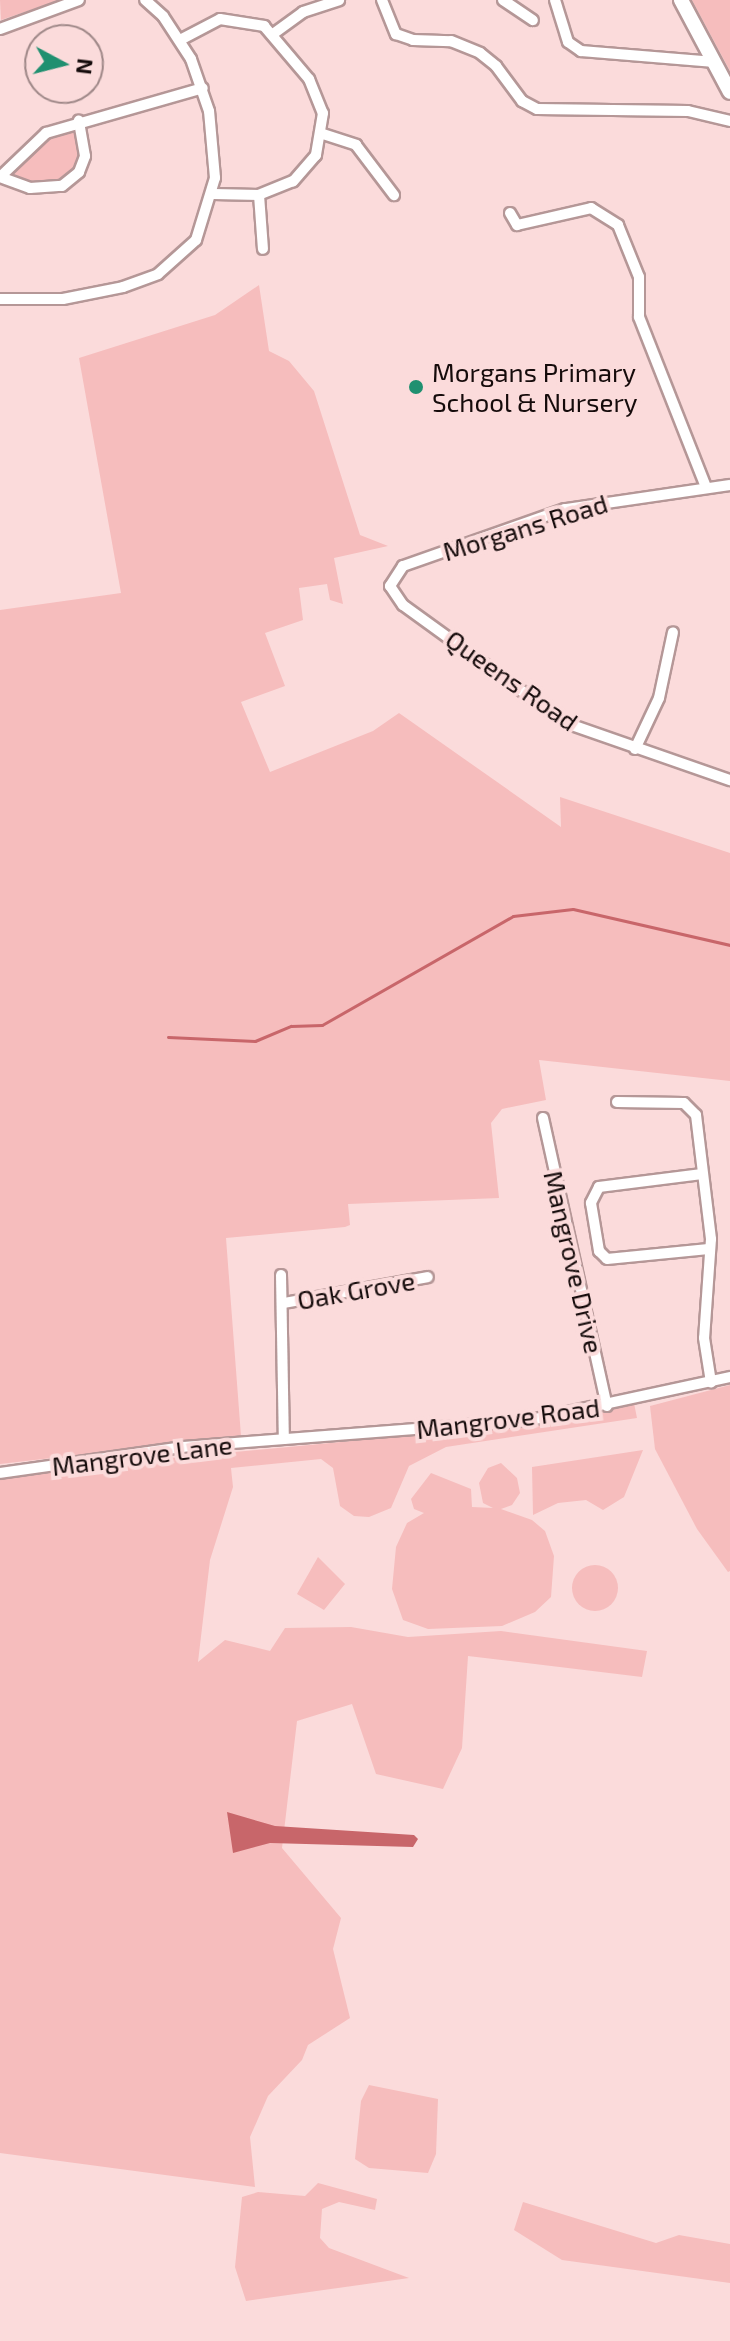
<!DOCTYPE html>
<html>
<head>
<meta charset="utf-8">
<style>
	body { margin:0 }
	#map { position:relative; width:730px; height:2341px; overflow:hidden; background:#fbdbdb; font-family:"Exo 2",sans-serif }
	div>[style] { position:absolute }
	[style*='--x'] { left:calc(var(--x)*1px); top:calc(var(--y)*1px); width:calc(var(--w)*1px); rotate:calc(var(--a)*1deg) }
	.green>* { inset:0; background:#f6bdbd }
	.round { border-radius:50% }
	.water>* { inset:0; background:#c8666a }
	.stream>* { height:3px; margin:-1.5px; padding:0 1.5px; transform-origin:1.5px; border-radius:1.5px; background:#c8666a }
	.roads { filter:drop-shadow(2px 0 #b59797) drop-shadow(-2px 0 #b59797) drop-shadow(0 2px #b59797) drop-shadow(0 -2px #b59797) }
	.street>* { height:10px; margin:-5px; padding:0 5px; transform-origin:5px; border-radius:5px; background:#fff }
	.secondary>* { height:14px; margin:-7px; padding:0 7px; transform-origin:7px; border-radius:7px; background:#fff }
	.dots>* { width:22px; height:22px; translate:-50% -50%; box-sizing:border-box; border:4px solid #fbdbdb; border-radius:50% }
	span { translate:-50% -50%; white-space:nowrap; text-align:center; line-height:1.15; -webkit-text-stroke:8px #fbdbdb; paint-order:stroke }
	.poi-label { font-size:26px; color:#150b0b }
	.left { translate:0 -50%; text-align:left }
	.street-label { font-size:26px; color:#150b0b }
	.north { position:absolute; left:24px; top:24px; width:80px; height:80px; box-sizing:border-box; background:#fbdbdb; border:2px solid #9f8888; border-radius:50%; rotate:97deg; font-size:22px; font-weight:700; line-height:32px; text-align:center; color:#150b0b }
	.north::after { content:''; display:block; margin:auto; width:28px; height:36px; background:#209070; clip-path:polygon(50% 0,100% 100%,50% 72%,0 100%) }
</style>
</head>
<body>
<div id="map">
	<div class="green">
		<div style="clip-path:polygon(0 0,60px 0,1px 20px)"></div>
		<div style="clip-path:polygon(692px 0,730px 0,730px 71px)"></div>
		<div style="clip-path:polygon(63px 131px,77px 132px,82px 149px,76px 170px,60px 184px,44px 187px,13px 178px,12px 170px,29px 151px)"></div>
		<div style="clip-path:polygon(259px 285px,269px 351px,289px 361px,314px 391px,360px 535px,388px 546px,334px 558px,343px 604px,330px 600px,327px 584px,299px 588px,303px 620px,265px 633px,285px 686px,241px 702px,270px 772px,373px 731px,399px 713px,561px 827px,560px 797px,730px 853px,730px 1081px,539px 1060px,546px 1100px,502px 1109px,491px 1123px,499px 1198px,348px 1204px,350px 1225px,345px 1227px,226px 1238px,241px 1436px,0 1464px,0 610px,121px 593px,79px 358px,215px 315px)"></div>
		<div style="clip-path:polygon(730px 1385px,730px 1571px,728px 1572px,697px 1529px,655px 1449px,650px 1406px)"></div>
		<div style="clip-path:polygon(634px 1403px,637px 1418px,446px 1447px,409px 1466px,391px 1508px,369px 1517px,354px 1516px,340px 1506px,333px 1468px,321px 1459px,231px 1468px,233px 1487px,210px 1560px,198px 1662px,225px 1640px,270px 1651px,285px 1628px,351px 1627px,408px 1637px,501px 1631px,647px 1651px,642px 1677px,468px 1656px,462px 1748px,443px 1789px,376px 1774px,352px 1704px,297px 1721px,282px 1848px,341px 1918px,333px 1949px,350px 2018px,308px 2045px,302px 2060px,268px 2096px,250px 2137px,255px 2187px,0 2153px,0 1474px,575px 1420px)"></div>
		<div style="clip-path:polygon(643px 1450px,624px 1497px,603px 1510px,586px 1500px,558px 1503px,533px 1515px,532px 1467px)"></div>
		<div style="clip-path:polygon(501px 1463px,517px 1478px,520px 1493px,512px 1505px,501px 1509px,532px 1520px,545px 1531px,554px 1556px,551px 1597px,535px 1612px,502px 1626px,428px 1629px,403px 1620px,392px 1589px,396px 1547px,407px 1523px,424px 1513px,414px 1509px,411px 1499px,431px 1473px,471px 1489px,472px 1507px,493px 1508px,483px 1503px,479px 1483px,488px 1468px)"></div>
		<div style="clip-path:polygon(318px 1557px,345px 1584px,324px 1610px,297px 1594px)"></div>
		<div class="round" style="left:572px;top:1565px;width:46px;height:46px"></div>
		<div style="clip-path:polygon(369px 2085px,438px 2099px,436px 2154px,428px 2173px,369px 2168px,355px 2159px,361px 2101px)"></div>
		<div style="clip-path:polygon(318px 2183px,377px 2199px,375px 2210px,339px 2202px,322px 2209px,320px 2238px,329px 2248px,409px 2278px,246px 2301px,235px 2267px,242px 2197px,258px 2192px,305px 2196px)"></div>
		<div style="clip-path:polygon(523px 2202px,656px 2243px,679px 2235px,730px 2244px,730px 2283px,562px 2260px,514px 2230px)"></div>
	</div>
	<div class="water">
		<div style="clip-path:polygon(227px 1812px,275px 1826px,414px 1835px,418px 1839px,413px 1847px,270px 1843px,233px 1853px)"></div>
	</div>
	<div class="stream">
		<div style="--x:168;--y:1037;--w:87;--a:2.6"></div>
		<div style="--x:255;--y:1041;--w:39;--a:-23"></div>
		<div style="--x:291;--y:1026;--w:31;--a:-2"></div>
		<div style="--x:322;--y:1025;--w:220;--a:-29.7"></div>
		<div style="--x:513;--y:916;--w:60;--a:-6.7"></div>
		<div style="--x:573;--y:909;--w:161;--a:12.9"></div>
	</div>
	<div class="roads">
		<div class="street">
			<div style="--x:382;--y:0;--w:37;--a:68"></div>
			<div style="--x:396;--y:34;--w:18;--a:19"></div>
			<div style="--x:413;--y:40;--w:38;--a:2"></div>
			<div style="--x:451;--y:41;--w:31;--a:22"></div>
			<div style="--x:480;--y:53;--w:21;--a:39"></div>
			<div style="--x:496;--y:66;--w:44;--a:53.4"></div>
			<div style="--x:522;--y:101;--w:17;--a:28"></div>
			<div style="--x:537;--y:109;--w:151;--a:0.8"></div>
			<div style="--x:688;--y:111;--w:43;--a:13.4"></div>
			<div style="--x:503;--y:0;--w:36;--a:34"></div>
			<div style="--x:555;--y:0;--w:44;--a:72.8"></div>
			<div style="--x:568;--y:42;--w:16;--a:35"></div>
			<div style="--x:581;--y:51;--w:134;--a:4.7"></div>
			<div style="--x:0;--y:29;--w:84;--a:-20.2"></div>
			<div style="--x:273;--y:34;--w:37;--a:-36"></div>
			<div style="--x:303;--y:12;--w:38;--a:-18"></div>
			<div style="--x:180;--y:40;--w:45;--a:-27.7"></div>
			<div style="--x:220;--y:19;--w:45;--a:9"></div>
			<div style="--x:264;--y:26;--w:70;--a:49.7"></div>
			<div style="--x:309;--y:79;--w:37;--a:68"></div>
			<div style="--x:323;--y:113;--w:43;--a:99.5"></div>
			<div style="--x:316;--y:155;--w:35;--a:131"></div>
			<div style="--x:293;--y:181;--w:37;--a:158"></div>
			<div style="--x:259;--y:195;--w:45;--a:-178.7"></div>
			<div style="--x:323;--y:134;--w:35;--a:18"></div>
			<div style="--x:356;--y:145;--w:63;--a:52.8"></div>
			<div style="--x:0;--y:177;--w:64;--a:-43.7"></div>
			<div style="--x:46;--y:133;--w:163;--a:-16"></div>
			<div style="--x:0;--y:177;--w:32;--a:20"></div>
			<div style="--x:30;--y:188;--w:32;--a:-4"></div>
			<div style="--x:62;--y:186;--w:22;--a:-39"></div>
			<div style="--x:79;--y:172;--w:17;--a:-69"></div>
			<div style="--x:85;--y:156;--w:36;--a:-100"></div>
			<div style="--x:259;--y:195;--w:54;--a:85.8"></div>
			<div style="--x:510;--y:213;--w:14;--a:60"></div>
			<div style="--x:517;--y:225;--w:76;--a:-12.9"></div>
			<div style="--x:591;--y:208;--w:32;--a:32"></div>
			<div style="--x:618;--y:225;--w:56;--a:68"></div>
			<div style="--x:639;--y:277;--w:40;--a:90"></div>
			<div style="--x:639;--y:317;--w:183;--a:68.5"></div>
			<div style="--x:0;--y:299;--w:63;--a:0"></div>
			<div style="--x:63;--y:299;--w:61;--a:-11.3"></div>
			<div style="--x:123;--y:287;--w:37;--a:-20"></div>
			<div style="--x:158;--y:274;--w:51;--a:-41.8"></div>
			<div style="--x:196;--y:240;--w:65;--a:-73"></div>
			<div style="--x:215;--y:178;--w:67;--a:-95.1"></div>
			<div style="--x:209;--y:111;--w:55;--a:-109.1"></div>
			<div style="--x:191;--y:59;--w:51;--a:-123.1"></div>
			<div style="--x:163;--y:16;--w:24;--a:-138"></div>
			<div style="--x:730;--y:485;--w:167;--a:171.7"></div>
			<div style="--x:565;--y:509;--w:172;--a:160.6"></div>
			<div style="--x:403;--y:566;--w:24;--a:123"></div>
			<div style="--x:390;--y:586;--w:23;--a:56"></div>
			<div style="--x:403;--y:605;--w:201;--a:35.9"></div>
			<div style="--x:566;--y:723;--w:174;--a:19.2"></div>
			<div style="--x:635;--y:749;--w:56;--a:-64.8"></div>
			<div style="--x:659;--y:698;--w:67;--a:-78"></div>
			<div style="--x:617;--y:1102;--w:67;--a:0.9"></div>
			<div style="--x:684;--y:1103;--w:17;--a:45"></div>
			<div style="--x:696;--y:1115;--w:125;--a:83.1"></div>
			<div style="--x:711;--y:1239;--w:99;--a:94"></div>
			<div style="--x:704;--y:1338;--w:45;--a:81"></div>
			<div style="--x:543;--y:1118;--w:295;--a:77.5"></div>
			<div style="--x:702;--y:1174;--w:104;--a:172.8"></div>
			<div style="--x:599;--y:1187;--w:18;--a:117"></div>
			<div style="--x:591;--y:1203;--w:49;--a:80.5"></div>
			<div style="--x:599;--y:1251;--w:11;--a:45"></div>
			<div style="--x:607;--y:1259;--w:102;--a:-5.6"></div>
			<div style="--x:281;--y:1275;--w:164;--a:89"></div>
			<div style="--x:284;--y:1303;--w:146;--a:-10.2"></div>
			<div style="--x:0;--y:1473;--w:184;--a:-8.1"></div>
			<div style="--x:182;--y:1447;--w:349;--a:-4.4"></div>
			<div style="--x:530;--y:1420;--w:205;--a:-12.1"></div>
		</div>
		<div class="secondary">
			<div style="--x:681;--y:0;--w:104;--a:62"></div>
		</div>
	</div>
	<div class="dots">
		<div style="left:416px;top:387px;background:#209070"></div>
	</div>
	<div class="poi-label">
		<span class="left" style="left:432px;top:387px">Morgans Primary<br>School &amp; Nursery</span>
	</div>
	<div class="street-label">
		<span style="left:525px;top:527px;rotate:-17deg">Morgans Road</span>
		<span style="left:512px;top:680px;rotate:35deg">Queens Road</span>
		<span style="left:574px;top:1262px;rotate:77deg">Mangrove Drive</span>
		<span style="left:356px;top:1290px;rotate:-10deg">Oak Grove</span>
		<span style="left:508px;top:1418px;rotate:-7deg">Mangrove Road</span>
		<span style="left:142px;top:1455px;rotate:-7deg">Mangrove Lane</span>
	</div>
	<div class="north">N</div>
</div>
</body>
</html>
